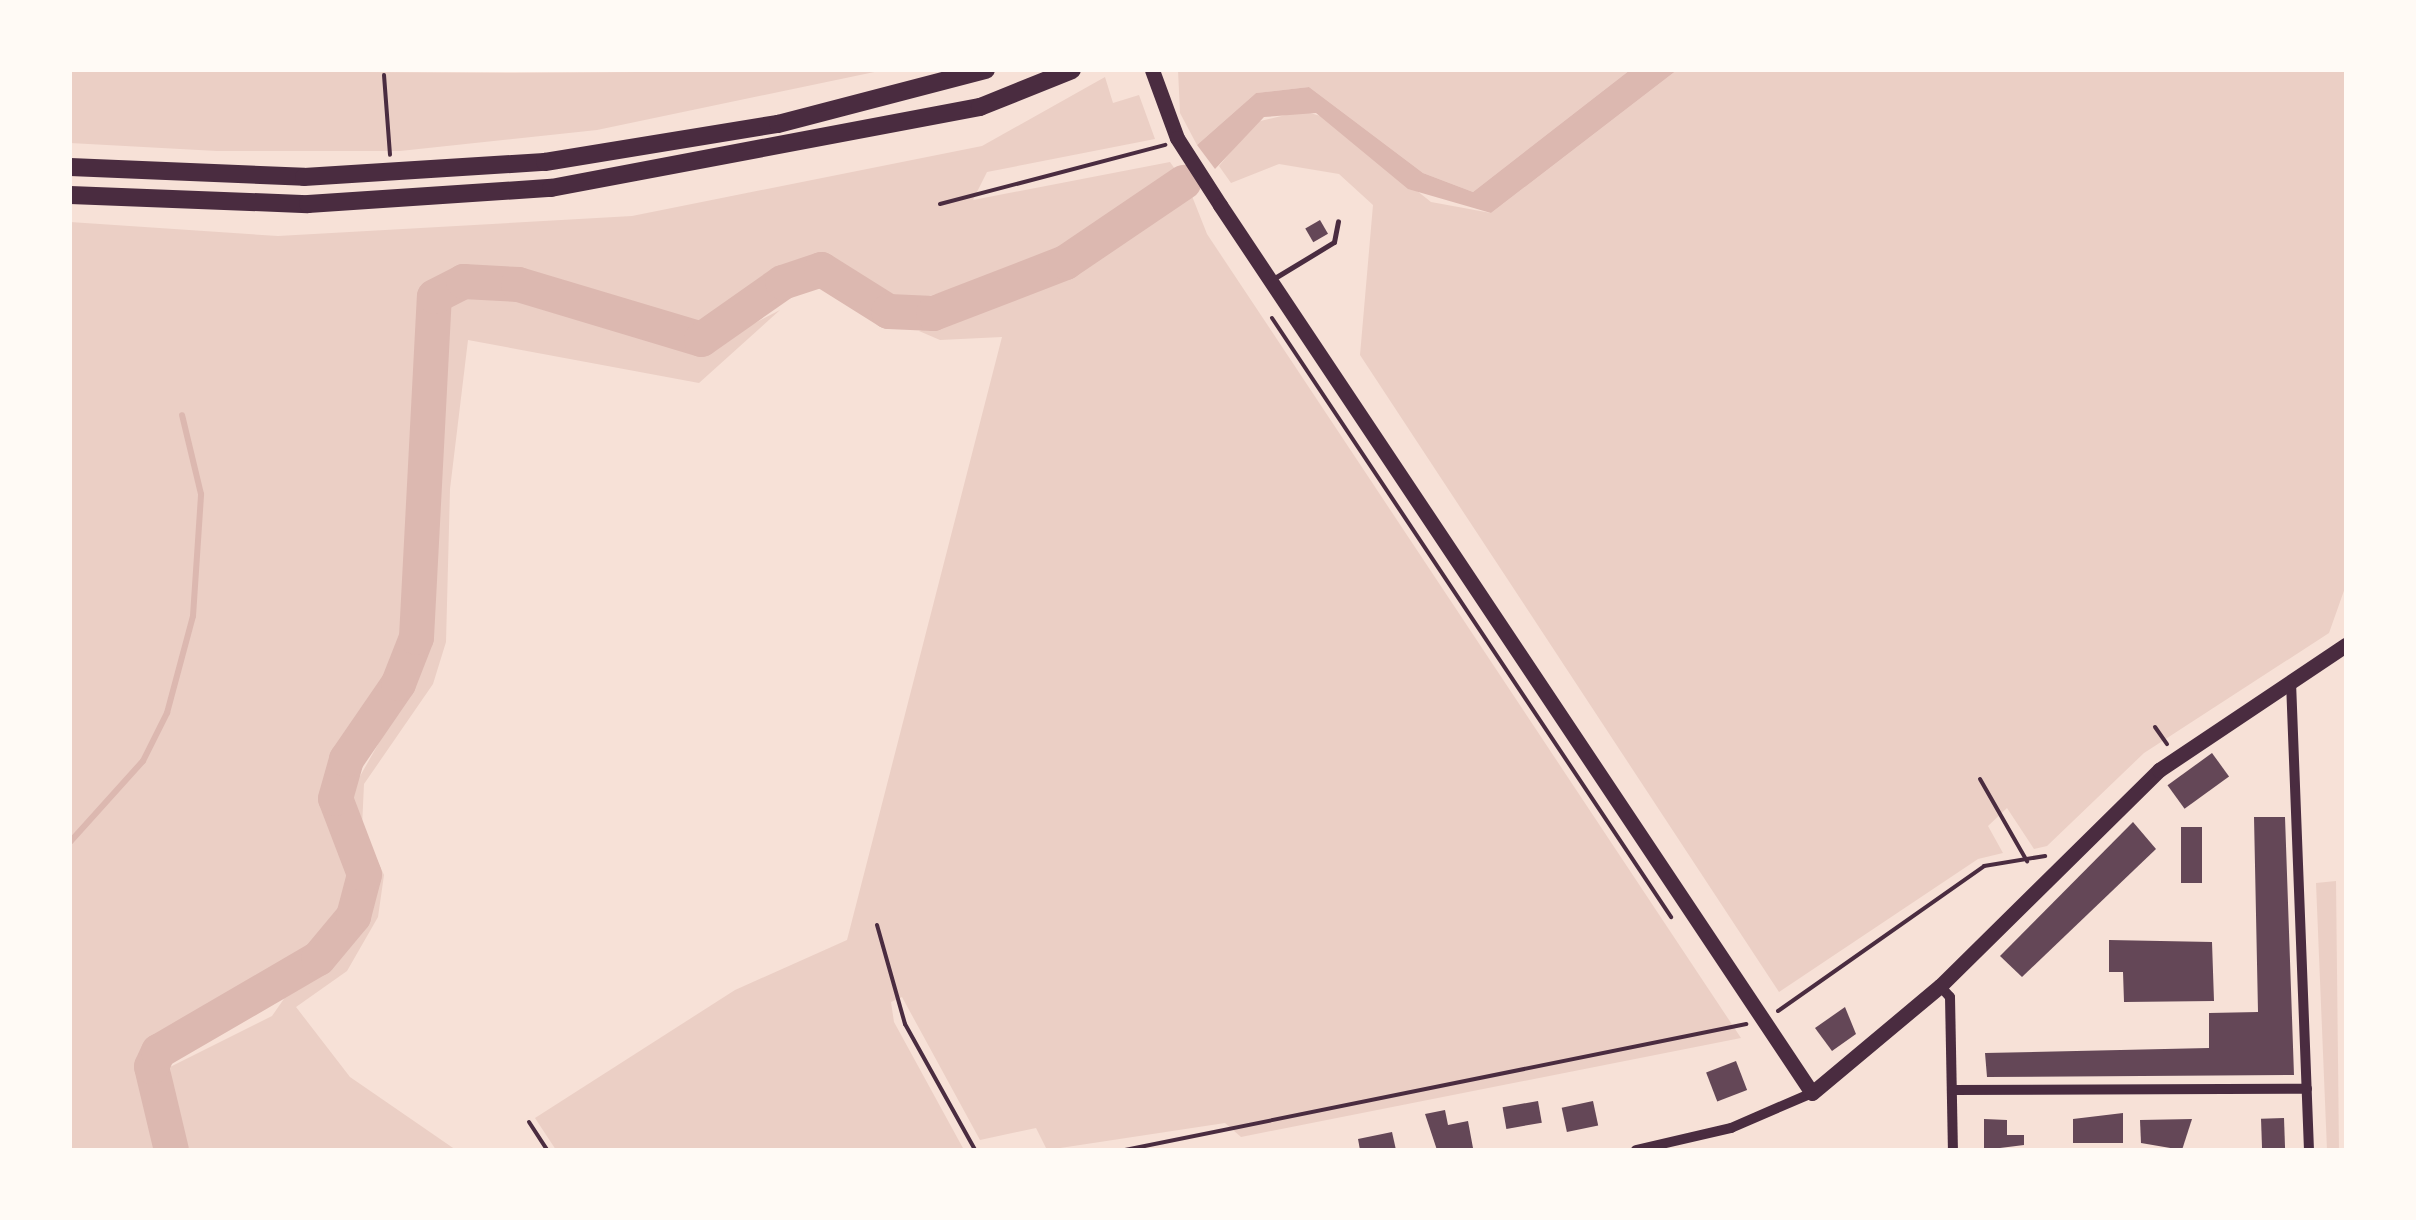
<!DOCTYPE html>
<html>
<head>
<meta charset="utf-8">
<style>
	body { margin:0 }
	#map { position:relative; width:2416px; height:1220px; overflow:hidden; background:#f7e1d7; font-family:Karla,sans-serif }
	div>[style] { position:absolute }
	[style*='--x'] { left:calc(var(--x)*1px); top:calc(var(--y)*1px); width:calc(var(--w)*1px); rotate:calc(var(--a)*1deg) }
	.green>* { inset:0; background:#ebcfc5 }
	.water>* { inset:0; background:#dcb8b0 }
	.stream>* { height:6px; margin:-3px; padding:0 3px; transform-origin:3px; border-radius:3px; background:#dcb8b0 }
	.river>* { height:35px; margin:-17.5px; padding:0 17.5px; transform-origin:17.5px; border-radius:17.5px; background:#dcb8b0 }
	.building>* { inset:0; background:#644757; transform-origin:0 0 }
	.path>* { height:4px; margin:-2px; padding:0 2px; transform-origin:2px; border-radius:2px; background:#4a2c40 }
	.service>* { height:5px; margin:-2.5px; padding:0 2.5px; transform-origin:2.5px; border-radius:2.5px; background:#4a2c40 }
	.minor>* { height:10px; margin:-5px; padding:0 5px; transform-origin:5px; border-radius:5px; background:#4a2c40 }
	.secondary>* { height:15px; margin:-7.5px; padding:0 7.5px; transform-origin:7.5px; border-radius:7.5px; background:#4a2c40 }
	.primary>* { height:18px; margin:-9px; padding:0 9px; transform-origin:9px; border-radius:9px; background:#4a2c40 }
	span { translate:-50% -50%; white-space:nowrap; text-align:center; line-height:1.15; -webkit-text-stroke:10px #fffaf5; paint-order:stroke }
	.frame { position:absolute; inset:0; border:72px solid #fffaf5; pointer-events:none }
</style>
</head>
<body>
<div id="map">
	<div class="green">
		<div style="clip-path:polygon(70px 70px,512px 73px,884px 70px,597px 130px,400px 151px,217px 151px,70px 143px)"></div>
		<div style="clip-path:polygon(1178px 70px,1630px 70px,1473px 192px,1423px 173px,1309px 87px,1256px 93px,1197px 145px,1180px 113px)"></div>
		<div style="clip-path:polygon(1677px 70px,2346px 70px,2346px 585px,2329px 633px,2144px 753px,2047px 846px,2034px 849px,2007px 808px,1988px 826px,2003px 853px,1978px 859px,1779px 992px,1360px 355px,1373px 205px,1339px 174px,1279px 164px,1231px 183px,1219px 166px,1256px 122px,1303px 111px,1324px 117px,1431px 202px,1491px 213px)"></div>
		<div style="clip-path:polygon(1105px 77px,1113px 103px,1139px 95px,1155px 139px,987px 172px,973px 200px,1170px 162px,1177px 172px,1026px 269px,900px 304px,836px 263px,814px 260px,713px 327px,692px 330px,531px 275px,470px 271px,429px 286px,406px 630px,393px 676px,342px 744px,324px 794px,353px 870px,343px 907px,312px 949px,152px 1043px,141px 1090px,156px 1150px,70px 1150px,70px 222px,278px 236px,632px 216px,982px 146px)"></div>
		<div style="clip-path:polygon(1190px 191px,1207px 234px,1741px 1038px,1241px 1137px,1225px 1123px,1047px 1150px,1036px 1128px,980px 1140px,902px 997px,891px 1002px,894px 1022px,964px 1150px,556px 1150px,535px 1118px,735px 990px,847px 940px,1002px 337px,940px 340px,919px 331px,1049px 287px,1095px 246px)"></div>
		<div style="clip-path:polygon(462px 296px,536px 301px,677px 348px,705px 349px,780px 310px,699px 383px,468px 340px,450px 489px,446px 642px,433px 684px,364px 784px,362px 827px,384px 875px,378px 917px,347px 971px,296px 1007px,350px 1077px,456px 1150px,178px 1150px,170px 1067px,272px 1016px,288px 993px,339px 959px,364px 923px,372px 873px,351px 792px,418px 674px,441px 305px)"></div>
		<div style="clip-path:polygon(2336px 881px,2339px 1150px,2327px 1150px,2316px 883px)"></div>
	</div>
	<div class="water">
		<div style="clip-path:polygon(1630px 70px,1677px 70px,1491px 213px,1408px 189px,1316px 113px,1264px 117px,1215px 169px,1197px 145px,1256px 93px,1309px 87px,1423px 173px,1473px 192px)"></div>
	</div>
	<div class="stream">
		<div style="--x:70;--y:842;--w:109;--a:-48"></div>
		<div style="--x:143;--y:761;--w:54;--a:-63.4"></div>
		<div style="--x:167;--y:713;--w:100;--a:-75"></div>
		<div style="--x:193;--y:616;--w:122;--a:-86.2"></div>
		<div style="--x:201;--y:494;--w:81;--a:-103.5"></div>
	</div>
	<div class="river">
		<div style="--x:171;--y:1150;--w:86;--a:-103.4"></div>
		<div style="--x:151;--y:1066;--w:17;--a:-65"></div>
		<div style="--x:158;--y:1051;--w:185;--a:-30.2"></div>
		<div style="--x:318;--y:958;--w:55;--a:-50.2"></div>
		<div style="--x:353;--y:916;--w:43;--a:-75.3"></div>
		<div style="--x:364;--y:874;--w:81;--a:-110.9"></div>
		<div style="--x:335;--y:798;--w:41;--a:-74.2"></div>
		<div style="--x:346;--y:759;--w:92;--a:-55.6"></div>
		<div style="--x:398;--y:683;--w:49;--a:-68.6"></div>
		<div style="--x:416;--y:637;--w:341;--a:-87"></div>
		<div style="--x:434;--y:296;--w:33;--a:-27"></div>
		<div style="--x:463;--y:281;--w:55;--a:3.1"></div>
		<div style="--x:518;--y:284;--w:191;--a:16.7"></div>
		<div style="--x:701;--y:339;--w:99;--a:-35.1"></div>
		<div style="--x:782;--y:282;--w:41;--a:-18.4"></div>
		<div style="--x:821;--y:269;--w:79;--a:32.1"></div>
		<div style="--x:888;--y:311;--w:45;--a:2.5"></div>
		<div style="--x:933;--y:313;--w:142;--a:-21.1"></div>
		<div style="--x:1065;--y:262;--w:143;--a:-34.1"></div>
	</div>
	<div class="building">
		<div style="left:1320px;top:220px;width:16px;height:17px;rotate:60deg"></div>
		<div style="left:2212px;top:753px;width:29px;height:55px;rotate:54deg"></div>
		<div style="clip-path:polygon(2254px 817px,2285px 817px,2294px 1075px,1987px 1077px,1985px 1053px,2209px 1048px,2209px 1013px,2258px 1012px)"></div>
		<div style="clip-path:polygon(2133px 822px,2156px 849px,2022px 977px,2000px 956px)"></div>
		<div style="left:2181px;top:827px;width:21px;height:56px"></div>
		<div style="clip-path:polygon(2109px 940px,2212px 942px,2214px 1001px,2124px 1002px,2123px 972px,2109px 972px)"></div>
		<div style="clip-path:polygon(1845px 1007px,1856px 1034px,1832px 1051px,1815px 1028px)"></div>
		<div style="left:1736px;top:1061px;width:31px;height:32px;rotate:69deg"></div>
		<div style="left:1538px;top:1101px;width:22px;height:36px;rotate:80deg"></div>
		<div style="left:1593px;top:1101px;width:25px;height:32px;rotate:78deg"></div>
		<div style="clip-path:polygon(1445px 1110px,1448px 1125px,1468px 1121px,1473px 1148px,1437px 1150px,1425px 1114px)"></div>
		<div style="clip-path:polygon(2123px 1113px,2123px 1143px,2073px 1143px,2073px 1119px)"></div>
		<div style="left:2284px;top:1118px;width:32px;height:23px;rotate:88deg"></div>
		<div style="clip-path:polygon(1984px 1119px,2007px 1120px,2007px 1135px,2024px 1135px,2024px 1145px,1984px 1150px)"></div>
		<div style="clip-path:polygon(2192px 1119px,2182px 1150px,2141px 1143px,2140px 1120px)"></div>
		<div style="clip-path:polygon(1392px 1132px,1396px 1150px,1360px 1150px,1358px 1139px)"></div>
	</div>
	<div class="path">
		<div style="--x:308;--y:70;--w:86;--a:0"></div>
		<div style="--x:384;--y:75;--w:80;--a:85.7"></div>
		<div style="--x:940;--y:204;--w:233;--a:-14.7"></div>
		<div style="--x:1272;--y:318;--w:720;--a:56.33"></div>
		<div style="--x:2155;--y:727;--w:21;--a:55"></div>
		<div style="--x:1980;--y:779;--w:95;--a:60.2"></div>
		<div style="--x:877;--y:925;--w:103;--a:74.2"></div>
		<div style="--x:905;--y:1024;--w:144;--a:60.9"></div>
		<div style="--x:1778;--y:1011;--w:252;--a:-35.1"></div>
		<div style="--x:1984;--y:866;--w:62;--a:-9.3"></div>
		<div style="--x:529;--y:1122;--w:33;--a:57"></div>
		<div style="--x:1125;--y:1150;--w:634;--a:-11.47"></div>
	</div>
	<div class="service">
		<div style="--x:1273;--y:279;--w:71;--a:-31.2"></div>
		<div style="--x:1334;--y:242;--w:21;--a:-79"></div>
	</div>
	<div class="minor">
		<div style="--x:2291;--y:682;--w:468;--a:87.8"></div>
		<div style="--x:1940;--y:986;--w:15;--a:48"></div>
		<div style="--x:1950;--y:997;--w:153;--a:88.9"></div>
		<div style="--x:1952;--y:1090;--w:355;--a:-0.2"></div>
		<div style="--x:1636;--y:1150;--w:98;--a:-13"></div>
		<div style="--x:1731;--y:1128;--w:88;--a:-23.4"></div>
	</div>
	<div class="secondary">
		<div style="--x:1152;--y:70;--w:72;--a:69.8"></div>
		<div style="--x:1177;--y:138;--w:80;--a:57.3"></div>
		<div style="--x:1220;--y:205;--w:1067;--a:56.31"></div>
		<div style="--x:1812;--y:1093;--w:167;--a:-39.9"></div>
		<div style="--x:1940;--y:986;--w:308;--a:-44.6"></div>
		<div style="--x:2159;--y:770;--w:225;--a:-33.8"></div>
	</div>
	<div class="primary">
		<div style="--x:70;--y:167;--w:234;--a:2.4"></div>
		<div style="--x:304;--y:177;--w:241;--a:-3.6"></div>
		<div style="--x:545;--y:162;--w:236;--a:-9.3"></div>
		<div style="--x:778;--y:124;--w:215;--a:-14.6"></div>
		<div style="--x:70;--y:195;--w:238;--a:2.2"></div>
		<div style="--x:308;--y:204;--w:244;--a:-3.8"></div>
		<div style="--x:551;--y:188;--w:437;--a:-10.7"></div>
		<div style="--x:980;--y:107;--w:99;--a:-21.9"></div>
	</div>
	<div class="frame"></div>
</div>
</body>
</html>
